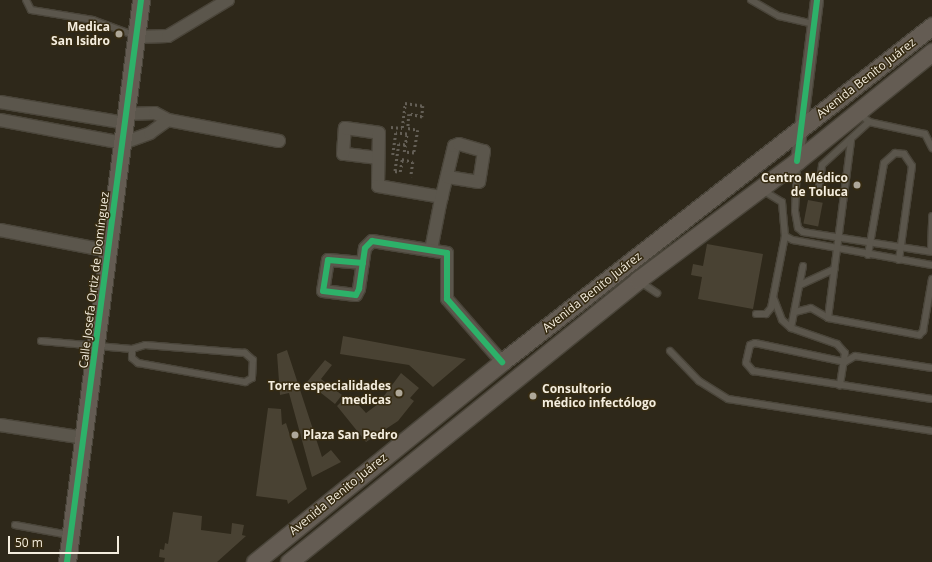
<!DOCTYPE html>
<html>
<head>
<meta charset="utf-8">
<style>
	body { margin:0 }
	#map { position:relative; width:932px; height:562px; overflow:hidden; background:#2e281a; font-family:"Open Sans",sans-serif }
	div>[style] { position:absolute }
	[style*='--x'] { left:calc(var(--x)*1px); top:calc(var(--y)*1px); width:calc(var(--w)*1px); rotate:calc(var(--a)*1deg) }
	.building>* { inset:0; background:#494233; transform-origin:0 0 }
	.path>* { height:2.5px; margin-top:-1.25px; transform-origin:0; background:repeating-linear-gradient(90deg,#645f56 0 2px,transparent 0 5px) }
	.roads { filter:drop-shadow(1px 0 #4a453a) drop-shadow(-1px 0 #4a453a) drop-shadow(0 1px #4a453a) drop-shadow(0 -1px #4a453a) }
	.lane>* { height:6px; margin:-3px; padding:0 3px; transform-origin:3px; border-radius:3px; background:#5b564c }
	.street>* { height:12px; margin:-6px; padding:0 6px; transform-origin:6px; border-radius:6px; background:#5b564c }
	.secondary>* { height:17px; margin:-8.5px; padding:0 8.5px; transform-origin:8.5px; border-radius:8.5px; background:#645c53 }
	.cycleway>* { height:6px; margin:-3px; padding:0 3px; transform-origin:3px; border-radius:3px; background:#2db169 }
	.dots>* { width:11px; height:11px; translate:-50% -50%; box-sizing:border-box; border:2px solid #362b12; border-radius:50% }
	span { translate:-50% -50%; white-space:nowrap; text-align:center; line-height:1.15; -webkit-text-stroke:3px #362b12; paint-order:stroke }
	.poi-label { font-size:12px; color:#f4edde; font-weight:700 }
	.right { translate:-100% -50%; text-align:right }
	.left { translate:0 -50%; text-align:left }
	.street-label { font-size:12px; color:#f4edde }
	.scale { position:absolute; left:8px; top:536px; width:111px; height:18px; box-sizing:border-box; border:2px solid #f4edde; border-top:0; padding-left:5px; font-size:12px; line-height:14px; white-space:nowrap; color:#f4edde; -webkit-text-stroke:3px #362b12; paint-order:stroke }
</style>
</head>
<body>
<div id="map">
	<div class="building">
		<div style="left:808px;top:200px;width:15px;height:24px;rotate:11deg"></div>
		<div style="clip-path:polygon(707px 244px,763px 254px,753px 309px,698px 299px,702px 277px,691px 275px,693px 264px,703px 266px)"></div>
		<div style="clip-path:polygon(343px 336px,466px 359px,433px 387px,409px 365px,340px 354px)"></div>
		<div style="clip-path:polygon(287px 350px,322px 457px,331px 450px,341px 462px,312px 477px,289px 393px,280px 395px,277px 354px)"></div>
		<div style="clip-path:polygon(325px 360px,332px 365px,321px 379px,342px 395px,335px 404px,307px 382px)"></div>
		<div style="clip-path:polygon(401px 373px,419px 388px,410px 398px,414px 401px,398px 421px,366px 442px,337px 406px,344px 399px,350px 405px,355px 401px,366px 413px,378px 404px)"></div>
		<div style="clip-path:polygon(268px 408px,281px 409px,282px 425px,286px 423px,307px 489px,288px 504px,287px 500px,256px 496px)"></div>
		<div style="clip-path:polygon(173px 512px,202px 516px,201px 530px,231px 534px,232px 523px,244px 525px,242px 535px,246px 536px,217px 562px,164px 562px,165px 558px,159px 557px,160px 549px,164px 550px,165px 543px,168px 544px)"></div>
	</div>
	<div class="path">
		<div style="--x:391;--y:127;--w:11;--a:5"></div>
		<div style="--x:402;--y:128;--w:25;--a:-83"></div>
		<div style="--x:405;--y:103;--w:18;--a:9"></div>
		<div style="--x:423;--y:106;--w:11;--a:95"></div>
		<div style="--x:422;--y:117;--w:13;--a:-167"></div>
		<div style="--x:409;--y:114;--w:14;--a:94"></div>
		<div style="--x:408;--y:128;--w:10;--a:11"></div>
		<div style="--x:418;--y:130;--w:23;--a:100"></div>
		<div style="--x:414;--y:153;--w:10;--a:-174"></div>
		<div style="--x:404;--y:152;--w:18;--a:-81"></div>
		<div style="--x:407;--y:134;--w:11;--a:-175"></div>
		<div style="--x:396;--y:133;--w:22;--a:98"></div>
		<div style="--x:405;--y:145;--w:6;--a:-171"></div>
		<div style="--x:399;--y:144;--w:27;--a:98"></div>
		<div style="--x:395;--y:171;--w:5;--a:11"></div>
		<div style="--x:400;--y:172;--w:13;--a:-81"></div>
		<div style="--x:402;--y:159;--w:11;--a:15"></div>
		<div style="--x:413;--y:162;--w:15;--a:98"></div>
	</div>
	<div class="roads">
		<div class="lane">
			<div style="--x:26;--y:0;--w:11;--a:63"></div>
			<div style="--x:31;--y:10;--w:63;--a:9.2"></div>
			<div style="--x:93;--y:20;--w:46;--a:20.4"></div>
			<div style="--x:751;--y:0;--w:32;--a:30"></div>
			<div style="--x:779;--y:16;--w:36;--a:13"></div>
			<div style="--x:858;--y:112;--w:15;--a:42"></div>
			<div style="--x:869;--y:122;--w:57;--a:12.1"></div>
			<div style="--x:925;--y:134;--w:16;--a:63"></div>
			<div style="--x:797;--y:165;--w:46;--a:92.5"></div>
			<div style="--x:795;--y:211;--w:17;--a:80"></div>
			<div style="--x:798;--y:228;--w:6;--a:39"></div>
			<div style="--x:803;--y:232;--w:131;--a:8.8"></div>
			<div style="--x:819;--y:185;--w:20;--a:-81"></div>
			<div style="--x:822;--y:165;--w:64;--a:-42.5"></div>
			<div style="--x:762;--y:190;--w:23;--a:31"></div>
			<div style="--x:782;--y:202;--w:34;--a:85"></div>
			<div style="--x:785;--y:236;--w:9;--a:27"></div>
			<div style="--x:793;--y:240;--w:141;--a:10.2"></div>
			<div style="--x:931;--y:251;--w:35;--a:-88"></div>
			<div style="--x:868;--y:255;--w:93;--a:-80.1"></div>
			<div style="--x:884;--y:163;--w:15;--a:-42"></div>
			<div style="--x:895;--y:153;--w:9;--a:6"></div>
			<div style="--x:904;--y:154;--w:14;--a:56"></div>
			<div style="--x:912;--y:166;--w:95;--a:97.9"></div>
			<div style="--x:803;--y:266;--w:63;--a:101"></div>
			<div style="--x:791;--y:328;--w:49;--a:19.2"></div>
			<div style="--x:837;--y:344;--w:12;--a:48"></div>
			<div style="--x:845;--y:353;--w:33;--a:99"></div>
			<div style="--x:639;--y:281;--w:22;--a:34"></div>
			<div style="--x:800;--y:285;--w:38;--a:-25"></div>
			<div style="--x:774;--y:299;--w:22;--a:69"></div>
			<div style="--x:782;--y:320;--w:12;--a:42"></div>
			<div style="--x:795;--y:312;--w:16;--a:-14"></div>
			<div style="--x:811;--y:308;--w:20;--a:30"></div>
			<div style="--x:828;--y:318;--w:93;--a:10.6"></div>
			<div style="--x:919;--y:335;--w:6;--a:-45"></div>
			<div style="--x:923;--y:331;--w:53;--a:-80.2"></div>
			<div style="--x:756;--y:314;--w:10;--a:0"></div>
			<div style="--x:766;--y:314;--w:8;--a:-50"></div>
			<div style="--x:771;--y:308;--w:73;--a:-79"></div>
			<div style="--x:828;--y:318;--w:179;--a:-82.6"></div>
			<div style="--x:41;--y:341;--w:91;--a:5"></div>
			<div style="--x:132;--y:349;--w:9;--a:90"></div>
			<div style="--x:132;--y:358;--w:8;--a:40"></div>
			<div style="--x:138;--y:363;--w:109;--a:10.1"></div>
			<div style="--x:245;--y:382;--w:8;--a:-30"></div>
			<div style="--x:252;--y:378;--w:18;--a:-87"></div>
			<div style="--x:253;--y:360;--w:11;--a:-139"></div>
			<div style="--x:245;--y:353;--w:100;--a:-175.4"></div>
			<div style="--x:145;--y:345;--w:14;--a:163"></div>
			<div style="--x:670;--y:351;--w:42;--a:46"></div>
			<div style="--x:699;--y:381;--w:34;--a:32"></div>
			<div style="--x:728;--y:399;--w:206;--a:8.9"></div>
			<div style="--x:932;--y:368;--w:78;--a:-171.1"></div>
			<div style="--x:855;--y:356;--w:12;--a:149"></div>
			<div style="--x:845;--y:362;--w:92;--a:-168.1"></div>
			<div style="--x:755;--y:343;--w:5;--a:158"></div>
			<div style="--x:750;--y:345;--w:18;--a:103"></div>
			<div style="--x:746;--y:363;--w:11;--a:49"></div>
			<div style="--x:753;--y:371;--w:181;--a:8.9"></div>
			<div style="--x:15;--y:525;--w:55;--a:10.5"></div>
		</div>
		<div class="street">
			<div style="--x:136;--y:37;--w:32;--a:-2"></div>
			<div style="--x:168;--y:36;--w:70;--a:-31"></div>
			<div style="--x:0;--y:102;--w:128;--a:9.5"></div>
			<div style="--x:127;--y:114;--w:28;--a:-2"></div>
			<div style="--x:155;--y:113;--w:15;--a:28"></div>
			<div style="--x:168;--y:120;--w:113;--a:10.7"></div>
			<div style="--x:0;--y:120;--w:125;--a:10.6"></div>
			<div style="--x:123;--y:143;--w:29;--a:-20"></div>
			<div style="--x:150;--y:133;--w:22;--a:-36"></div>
			<div style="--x:378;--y:158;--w:35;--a:-173"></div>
			<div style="--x:343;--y:154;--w:26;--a:-86"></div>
			<div style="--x:345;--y:128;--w:34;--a:8"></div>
			<div style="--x:379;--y:133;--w:53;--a:91.1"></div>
			<div style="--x:378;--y:186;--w:65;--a:9.8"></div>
			<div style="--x:797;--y:161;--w:162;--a:-82.9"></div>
			<div style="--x:0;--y:230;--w:111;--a:10.9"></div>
			<div style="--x:431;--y:250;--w:47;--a:-78.9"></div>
			<div style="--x:440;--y:204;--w:60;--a:-76.4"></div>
			<div style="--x:454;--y:146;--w:5;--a:-22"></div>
			<div style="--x:459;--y:144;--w:26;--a:16"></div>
			<div style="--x:484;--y:151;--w:31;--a:99"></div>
			<div style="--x:479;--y:182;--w:32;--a:-171"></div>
			<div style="--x:363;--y:263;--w:35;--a:-175"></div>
			<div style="--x:328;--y:260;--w:31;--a:99"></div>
			<div style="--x:323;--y:291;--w:33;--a:7"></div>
			<div style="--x:356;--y:295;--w:7;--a:-63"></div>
			<div style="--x:359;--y:289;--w:41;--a:-81.7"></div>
			<div style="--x:365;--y:248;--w:10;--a:-45"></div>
			<div style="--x:372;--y:241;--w:76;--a:9.1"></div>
			<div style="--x:447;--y:253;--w:46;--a:90"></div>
			<div style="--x:447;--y:299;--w:84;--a:48.9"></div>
			<div style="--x:0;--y:425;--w:86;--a:8.7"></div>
		</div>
		<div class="secondary">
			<div style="--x:67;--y:562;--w:567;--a:-82.5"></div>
			<div style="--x:255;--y:562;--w:318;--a:-39"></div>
			<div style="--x:502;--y:362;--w:546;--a:-38"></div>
			<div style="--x:289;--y:562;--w:449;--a:-38.9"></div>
			<div style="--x:638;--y:280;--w:199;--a:-36.8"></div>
			<div style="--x:797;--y:161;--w:174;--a:-38.9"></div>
		</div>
	</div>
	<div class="cycleway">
		<div style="--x:797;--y:161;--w:162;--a:-82.9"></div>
		<div style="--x:363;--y:263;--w:35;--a:-175"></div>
		<div style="--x:328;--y:260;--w:31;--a:99"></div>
		<div style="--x:323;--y:291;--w:33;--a:7"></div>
		<div style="--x:356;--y:295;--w:7;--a:-63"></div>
		<div style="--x:359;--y:289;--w:41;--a:-81.7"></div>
		<div style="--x:365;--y:248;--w:10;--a:-45"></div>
		<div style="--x:372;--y:241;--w:76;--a:9.1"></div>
		<div style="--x:447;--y:253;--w:46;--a:90"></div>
		<div style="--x:447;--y:299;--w:84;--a:48.9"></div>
		<div style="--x:67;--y:562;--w:567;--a:-82.5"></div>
	</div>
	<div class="dots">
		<div style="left:119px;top:34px;background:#afa899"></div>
		<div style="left:857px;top:185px;background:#afa899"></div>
		<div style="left:399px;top:393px;background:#afa899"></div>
		<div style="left:533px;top:396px;background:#afa899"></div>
		<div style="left:295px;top:435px;background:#afa899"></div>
	</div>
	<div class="poi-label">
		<span class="right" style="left:110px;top:34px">Medica<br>San Isidro</span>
		<span class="right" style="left:848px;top:185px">Centro Médico<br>de Toluca</span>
		<span class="right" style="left:391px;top:393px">Torre especialidades<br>medicas</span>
		<span class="left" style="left:542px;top:396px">Consultorio<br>médico infectólogo</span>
		<span class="left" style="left:303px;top:435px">Plaza San Pedro</span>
	</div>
	<div class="street-label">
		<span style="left:866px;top:78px;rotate:-38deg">Avenida Benito Juárez</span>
		<span style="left:94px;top:280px;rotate:-83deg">Calle Josefa Ortiz de Domínguez</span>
		<span style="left:592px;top:292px;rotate:-38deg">Avenida Benito Juárez</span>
		<span style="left:338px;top:494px;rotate:-39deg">Avenida Benito Juárez</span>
	</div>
	<div class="scale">50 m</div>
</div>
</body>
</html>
